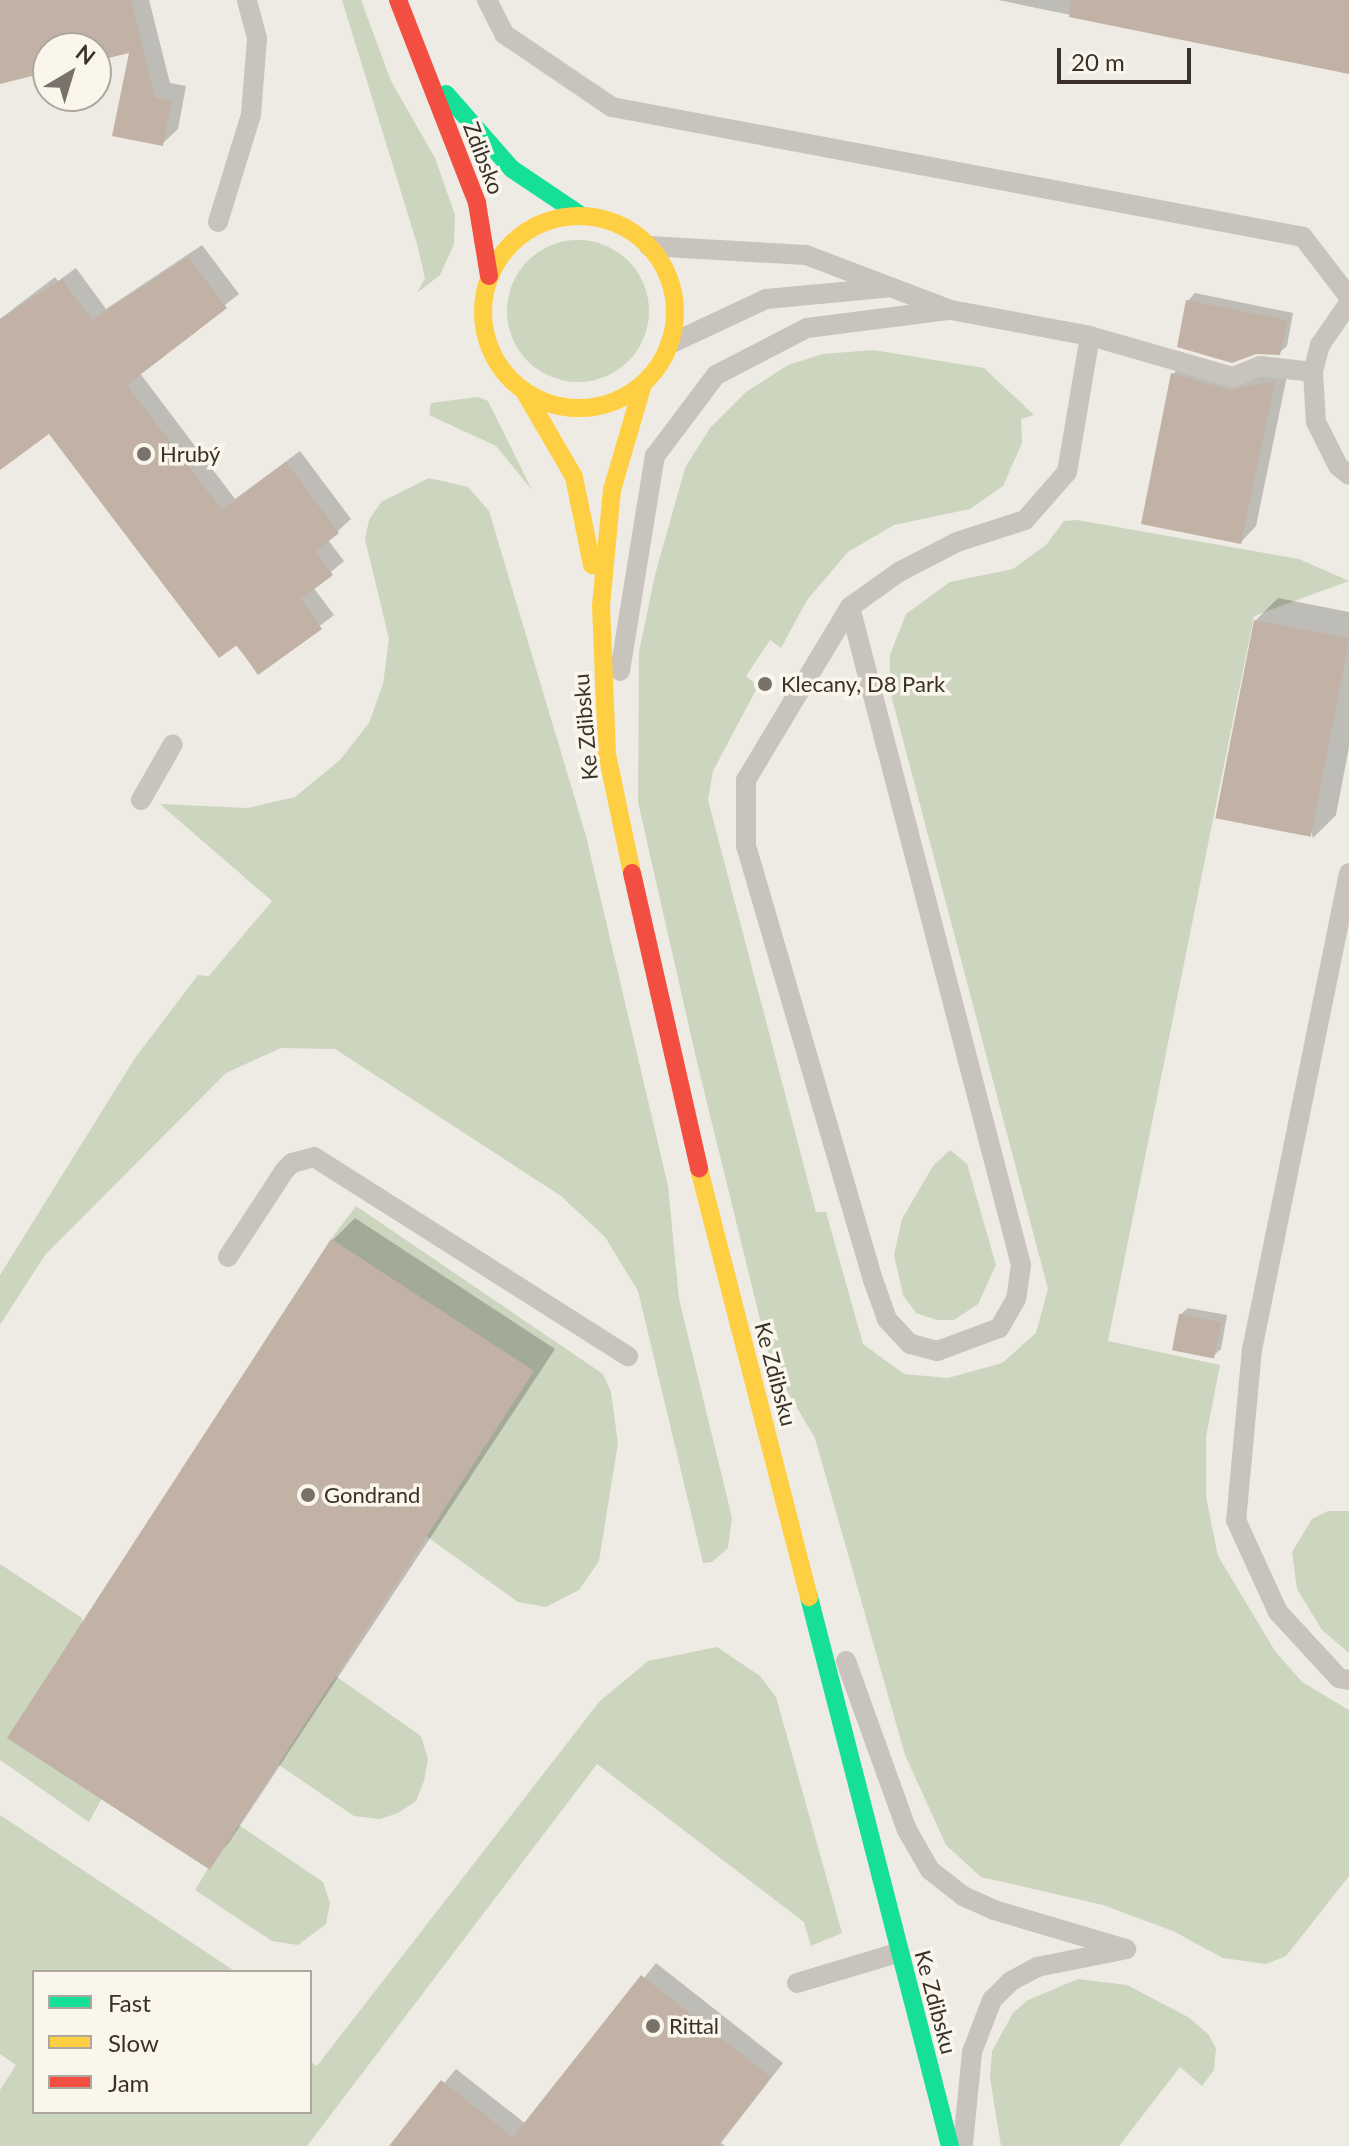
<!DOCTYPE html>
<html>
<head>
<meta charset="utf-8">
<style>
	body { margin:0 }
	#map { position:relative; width:1349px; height:2146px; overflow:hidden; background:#eeebe4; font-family:Lato,sans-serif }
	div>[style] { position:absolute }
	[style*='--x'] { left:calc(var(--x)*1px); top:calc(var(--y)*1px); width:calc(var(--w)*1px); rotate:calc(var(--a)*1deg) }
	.green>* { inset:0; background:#ccd5be }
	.round { border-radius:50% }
	.shadow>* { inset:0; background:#0003 }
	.building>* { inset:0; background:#c2b2a6; transform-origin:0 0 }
	.lane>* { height:20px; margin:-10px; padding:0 10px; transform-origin:10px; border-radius:10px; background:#c8c4bd }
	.fast>* { height:18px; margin:-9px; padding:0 9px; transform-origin:9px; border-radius:9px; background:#16e098 }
	.slow>* { height:18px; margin:-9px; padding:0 9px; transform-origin:9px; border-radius:9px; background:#ffcf43 }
	.slow>.ring { margin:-9px; padding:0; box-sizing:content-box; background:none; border:18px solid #ffcf43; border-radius:50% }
	.jam>* { height:18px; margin:-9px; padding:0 9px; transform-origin:9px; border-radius:9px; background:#f24e42 }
	.dots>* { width:22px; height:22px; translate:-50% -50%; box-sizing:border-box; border:4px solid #faf6ec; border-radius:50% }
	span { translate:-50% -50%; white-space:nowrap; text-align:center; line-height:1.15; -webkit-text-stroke:7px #faf6ec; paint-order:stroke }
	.street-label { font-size:22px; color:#39312a }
	.poi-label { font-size:22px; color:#39312a }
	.left { translate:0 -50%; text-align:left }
	.legend { position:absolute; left:32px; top:1970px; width:280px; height:144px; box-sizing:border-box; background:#faf6ec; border:2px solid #ada79e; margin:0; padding:10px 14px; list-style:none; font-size:24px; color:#39312a }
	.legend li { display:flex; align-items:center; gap:16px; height:40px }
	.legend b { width:40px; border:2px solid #ada79e }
	.north { position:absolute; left:32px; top:32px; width:80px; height:80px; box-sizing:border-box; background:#faf6ec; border:2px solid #ada79e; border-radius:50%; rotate:38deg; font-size:22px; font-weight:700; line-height:32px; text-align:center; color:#39312a }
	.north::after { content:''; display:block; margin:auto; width:28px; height:36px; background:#78726b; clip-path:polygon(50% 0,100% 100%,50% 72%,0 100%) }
	.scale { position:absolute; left:1057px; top:48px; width:134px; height:36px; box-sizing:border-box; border:4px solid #39312a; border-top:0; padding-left:10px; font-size:24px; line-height:28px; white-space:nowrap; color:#39312a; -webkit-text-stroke:6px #faf6ec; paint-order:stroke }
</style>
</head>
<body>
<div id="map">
	<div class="green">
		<div style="clip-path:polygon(342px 0,361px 0,391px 81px,435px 158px,455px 215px,454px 244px,440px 275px,417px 293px,425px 278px,417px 244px)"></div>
		<div class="round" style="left:507px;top:240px;width:142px;height:142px"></div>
		<div style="clip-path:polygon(873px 350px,984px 368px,1034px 415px,1021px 419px,1022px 443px,1003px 486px,970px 509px,894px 525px,848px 552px,807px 600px,781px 648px,770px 640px,746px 676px,758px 686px,713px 771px,708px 800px,816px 1212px,826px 1212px,863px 1344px,904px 1374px,948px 1378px,1002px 1363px,1036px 1333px,1048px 1289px,890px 691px,890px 655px,906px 614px,950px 582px,1013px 569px,1046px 545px,1064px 521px,1077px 520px,1299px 559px,1349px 581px,1254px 616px,1108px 1341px,1220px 1365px,1206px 1437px,1206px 1497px,1218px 1556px,1275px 1651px,1302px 1682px,1349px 1710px,1349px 1876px,1286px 1956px,1266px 1964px,1223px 1958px,1173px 1931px,1103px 1905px,981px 1877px,946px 1845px,905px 1755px,815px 1438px,771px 1364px,697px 1062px,638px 802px,639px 652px,655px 575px,685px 468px,710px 428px,746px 392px,788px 365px,823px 354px)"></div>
		<div style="clip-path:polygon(478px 397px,488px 401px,532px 490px,496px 446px,429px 415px,431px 403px)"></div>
		<div style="clip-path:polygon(429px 478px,468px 487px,489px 511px,586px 836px,668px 1186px,679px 1299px,732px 1518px,728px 1548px,712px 1562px,703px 1563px,638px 1291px,605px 1237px,561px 1196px,335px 1049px,281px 1048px,226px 1073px,45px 1255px,0 1325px,0 1275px,135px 1058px,198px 975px,209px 976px,272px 901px,160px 804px,248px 808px,295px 797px,340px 760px,369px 723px,383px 684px,389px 639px,365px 539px,369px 520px,381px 502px)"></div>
		<div style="clip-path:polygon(950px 1150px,967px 1164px,996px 1265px,978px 1304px,954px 1320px,937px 1320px,916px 1313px,903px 1295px,894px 1255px,902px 1219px,933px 1166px)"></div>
		<div style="clip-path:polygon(356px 1206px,603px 1374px,611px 1392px,618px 1443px,599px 1561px,579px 1590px,546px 1607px,518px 1602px,426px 1536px,533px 1372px,331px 1239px)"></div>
		<div style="clip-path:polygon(1328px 1511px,1349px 1511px,1349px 1653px,1322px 1630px,1297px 1589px,1292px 1552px,1312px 1519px)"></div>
		<div style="clip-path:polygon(0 1564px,82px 1618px,101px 1800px,89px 1822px,0 1760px)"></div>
		<div style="clip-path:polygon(717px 1647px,760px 1676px,776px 1697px,842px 1933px,811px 1946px,804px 1922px,597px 1764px,307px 2146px,0 2146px,0 2090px,16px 2065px,0 2054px,0 1815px,236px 1972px,34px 1972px,34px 2112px,310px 2112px,310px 2062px,317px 2066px,599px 1702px,648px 1661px)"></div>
		<div style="clip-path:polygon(334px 1675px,421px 1736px,428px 1759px,424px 1781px,416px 1801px,398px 1813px,380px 1819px,354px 1816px,276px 1763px)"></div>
		<div style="clip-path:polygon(236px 1823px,323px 1882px,330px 1903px,326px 1924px,298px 1945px,272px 1941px,195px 1890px)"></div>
		<div style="clip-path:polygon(1078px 1979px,1127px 1985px,1188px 2017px,1208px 2034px,1216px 2048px,1214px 2070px,1202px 2086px,1180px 2067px,1119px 2146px,1001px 2146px,990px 2078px,992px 2051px,1013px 2013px,1028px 2000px)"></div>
	</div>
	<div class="shadow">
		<div style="clip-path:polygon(0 0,149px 0,170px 83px,186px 86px,178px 129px,162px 144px,132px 50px,96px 59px,96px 48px,48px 48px,48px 70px,0 82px)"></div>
		<div style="clip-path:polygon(998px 0,1349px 0,1349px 72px)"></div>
		<div style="clip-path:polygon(202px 245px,239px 294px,139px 372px,235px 499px,300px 451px,351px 519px,328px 540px,344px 561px,313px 587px,334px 615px,259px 672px,49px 431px,0 468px,0 319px,55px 277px,58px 281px,76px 268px,106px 309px)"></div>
		<div style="clip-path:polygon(1195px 293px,1293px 313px,1287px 346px,1279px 353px,1188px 301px)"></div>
		<div style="clip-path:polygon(1189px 358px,1247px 375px,1289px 366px,1256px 526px,1241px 542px,1173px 374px)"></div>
		<div style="clip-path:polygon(1278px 598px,1349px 612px,1349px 747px,1336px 815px,1313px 838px,1255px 621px)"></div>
		<div style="clip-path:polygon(355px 1218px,555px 1349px,228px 1844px,206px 1867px,333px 1240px)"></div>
		<div style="clip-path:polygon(1188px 1308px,1227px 1315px,1221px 1349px,1213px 1356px,1180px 1315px)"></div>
		<div style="clip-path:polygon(656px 1963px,783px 2063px,721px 2143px,725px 2146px,392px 2146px,456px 2069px,526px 2124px)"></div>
	</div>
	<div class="building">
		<div style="clip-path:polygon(0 0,131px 0,155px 98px,172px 101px,163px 146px,112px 136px,129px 53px,96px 61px,96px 48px,48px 48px,48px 72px,0 84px)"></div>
		<div style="clip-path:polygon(1071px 0,1349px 0,1349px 74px,1069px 17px)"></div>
		<div style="clip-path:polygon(188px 257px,227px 308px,127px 385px,222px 510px,286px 462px,339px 533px,315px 552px,333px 575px,301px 599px,322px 629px,258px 675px,237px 645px,219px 658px,49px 434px,0 470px,0 319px,62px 279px,92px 320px)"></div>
		<div style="clip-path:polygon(1186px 300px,1287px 320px,1280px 355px,1256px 354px,1232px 363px,1177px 347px)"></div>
		<div style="clip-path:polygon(1171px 373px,1230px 390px,1275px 381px,1241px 544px,1141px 524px)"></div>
		<div style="left:1254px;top:620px;width:97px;height:202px;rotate:11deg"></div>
		<div style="left:331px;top:1239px;width:242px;height:595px;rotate:33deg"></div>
		<div style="left:1179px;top:1314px;width:43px;height:37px;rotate:11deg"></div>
		<div style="clip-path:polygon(641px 1975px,771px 2077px,717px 2146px,389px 2146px,441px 2080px,513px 2137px)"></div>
	</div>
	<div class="lane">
		<div style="--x:487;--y:0;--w:38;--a:63"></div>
		<div style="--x:504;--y:34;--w:130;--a:34.1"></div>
		<div style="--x:612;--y:107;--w:703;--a:10.65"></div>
		<div style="--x:1303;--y:237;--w:76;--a:52.5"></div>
		<div style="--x:218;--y:222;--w:112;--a:-72.9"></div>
		<div style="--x:251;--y:115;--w:77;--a:-85.5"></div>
		<div style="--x:257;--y:38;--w:39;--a:-105"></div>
		<div style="--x:649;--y:246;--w:157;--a:3.3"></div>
		<div style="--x:806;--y:255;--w:155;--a:20.8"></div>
		<div style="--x:951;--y:310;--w:141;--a:10.6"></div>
		<div style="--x:1090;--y:336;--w:149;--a:16"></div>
		<div style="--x:1233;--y:377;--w:29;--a:-22"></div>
		<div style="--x:1260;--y:366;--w:53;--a:6.5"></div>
		<div style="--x:1349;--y:303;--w:51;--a:124.6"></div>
		<div style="--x:1320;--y:345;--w:28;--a:105"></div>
		<div style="--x:1313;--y:372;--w:50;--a:86.6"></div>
		<div style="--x:1316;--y:422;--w:49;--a:63.4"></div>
		<div style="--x:1338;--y:466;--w:14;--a:39"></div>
		<div style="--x:670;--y:344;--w:106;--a:-25.1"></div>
		<div style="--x:766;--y:299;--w:120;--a:-5.3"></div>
		<div style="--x:850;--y:607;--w:680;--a:75.43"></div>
		<div style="--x:1021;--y:1265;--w:34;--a:98"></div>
		<div style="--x:1016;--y:1299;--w:34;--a:120"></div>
		<div style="--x:999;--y:1328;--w:66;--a:159.6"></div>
		<div style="--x:937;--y:1351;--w:28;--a:-165"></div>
		<div style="--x:910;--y:1344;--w:34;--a:-133"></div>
		<div style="--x:887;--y:1319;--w:41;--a:-109.7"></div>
		<div style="--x:873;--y:1280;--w:452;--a:-106.3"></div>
		<div style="--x:746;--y:846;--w:66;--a:-90"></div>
		<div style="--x:746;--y:780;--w:202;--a:-59"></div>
		<div style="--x:850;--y:607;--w:60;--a:-35.5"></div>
		<div style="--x:899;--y:572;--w:65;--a:-27.3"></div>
		<div style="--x:957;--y:542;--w:71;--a:-17.9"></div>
		<div style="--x:1025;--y:520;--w:64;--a:-48.8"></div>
		<div style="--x:1067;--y:472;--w:138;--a:-80.4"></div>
		<div style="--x:620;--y:671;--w:218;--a:-80.8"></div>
		<div style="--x:655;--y:456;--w:101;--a:-53"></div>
		<div style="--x:716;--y:375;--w:102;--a:-27.3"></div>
		<div style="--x:807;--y:328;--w:142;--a:-7.3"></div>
		<div style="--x:141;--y:800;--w:64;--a:-60.3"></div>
		<div style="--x:1349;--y:873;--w:486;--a:101.5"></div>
		<div style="--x:1252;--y:1349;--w:172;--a:95.3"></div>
		<div style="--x:1236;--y:1520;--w:101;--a:65.5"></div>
		<div style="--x:1278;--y:1612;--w:90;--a:47.3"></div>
		<div style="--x:1339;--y:1678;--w:10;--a:11"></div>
		<div style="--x:228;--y:1257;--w:104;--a:-56.8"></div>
		<div style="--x:285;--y:1170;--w:10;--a:-45"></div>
		<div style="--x:292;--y:1163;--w:23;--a:-15"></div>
		<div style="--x:314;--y:1157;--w:372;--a:32.4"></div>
		<div style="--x:846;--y:1661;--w:180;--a:70.2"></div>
		<div style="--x:907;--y:1830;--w:46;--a:60.1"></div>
		<div style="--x:930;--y:1870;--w:42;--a:38.2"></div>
		<div style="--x:963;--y:1896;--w:34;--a:24"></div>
		<div style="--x:994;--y:1910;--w:138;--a:16.5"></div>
		<div style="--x:797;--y:1983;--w:104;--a:-16.7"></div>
		<div style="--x:963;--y:2144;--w:92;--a:-84.4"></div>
		<div style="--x:972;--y:2052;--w:56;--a:-69"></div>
		<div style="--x:992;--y:2000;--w:27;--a:-45"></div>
		<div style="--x:1011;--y:1981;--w:30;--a:-28"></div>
		<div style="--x:1037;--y:1967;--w:87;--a:-11.3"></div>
	</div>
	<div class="fast">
		<div style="--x:446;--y:94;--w:100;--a:48.7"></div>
		<div style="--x:512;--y:169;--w:84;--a:33.9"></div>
		<div style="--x:809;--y:1597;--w:567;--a:75.6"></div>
	</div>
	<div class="slow">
		<div class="ring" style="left:483px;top:216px;width:174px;height:174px"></div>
		<div style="--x:524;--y:391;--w:99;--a:59.8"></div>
		<div style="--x:574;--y:477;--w:90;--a:78.4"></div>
		<div style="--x:632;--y:873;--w:122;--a:-101.9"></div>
		<div style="--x:607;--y:754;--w:148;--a:-92.3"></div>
		<div style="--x:601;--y:606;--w:117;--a:-84.6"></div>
		<div style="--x:612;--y:490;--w:110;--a:-73.7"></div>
		<div style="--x:699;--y:1169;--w:442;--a:75.6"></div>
	</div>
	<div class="jam">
		<div style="--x:398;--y:0;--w:218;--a:68.7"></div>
		<div style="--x:477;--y:203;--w:74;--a:80.7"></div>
		<div style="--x:632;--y:873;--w:303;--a:77.2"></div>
	</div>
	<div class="dots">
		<div style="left:144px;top:454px;background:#78726b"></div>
		<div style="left:765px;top:684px;background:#78726b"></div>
		<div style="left:308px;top:1495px;background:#78726b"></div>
		<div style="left:653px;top:2026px;background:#78726b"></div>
	</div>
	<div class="street-label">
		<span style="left:484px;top:158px;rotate:69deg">Zdibsko</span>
		<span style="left:585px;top:727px;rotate:-95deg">Ke Zdibsku</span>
		<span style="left:776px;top:1374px;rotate:75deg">Ke Zdibsku</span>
		<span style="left:936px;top:2002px;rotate:75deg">Ke Zdibsku</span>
	</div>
	<div class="poi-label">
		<span class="left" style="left:160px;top:454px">Hrubý</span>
		<span class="left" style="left:781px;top:684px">Klecany, D8 Park</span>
		<span class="left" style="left:324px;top:1495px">Gondrand</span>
		<span class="left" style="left:669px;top:2026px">Rittal</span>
	</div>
	<ul class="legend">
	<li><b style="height:10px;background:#16e098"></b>Fast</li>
	<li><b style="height:10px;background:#ffcf43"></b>Slow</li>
	<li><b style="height:10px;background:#f24e42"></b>Jam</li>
	</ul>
	<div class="north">N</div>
	<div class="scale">20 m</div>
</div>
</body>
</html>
